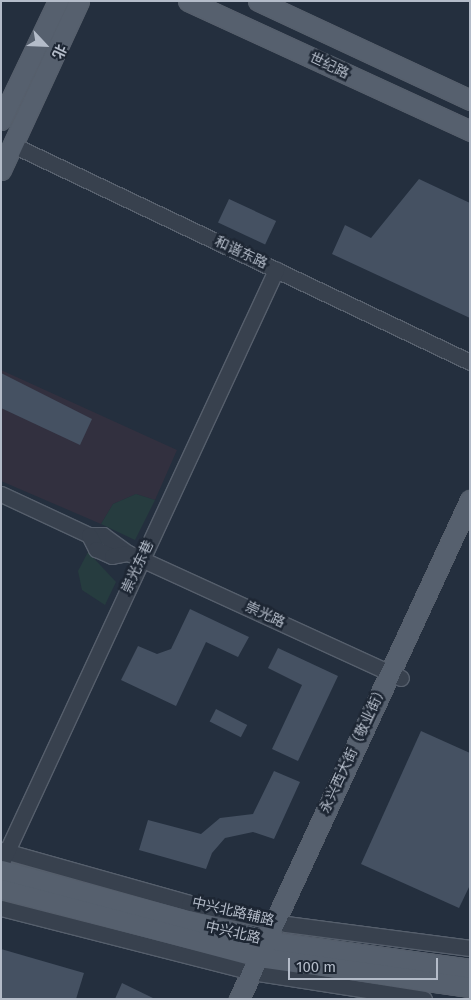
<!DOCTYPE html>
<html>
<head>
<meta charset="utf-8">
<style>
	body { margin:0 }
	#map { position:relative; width:471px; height:1000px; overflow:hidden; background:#242f3e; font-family:"Fira Sans","Noto Sans SC",sans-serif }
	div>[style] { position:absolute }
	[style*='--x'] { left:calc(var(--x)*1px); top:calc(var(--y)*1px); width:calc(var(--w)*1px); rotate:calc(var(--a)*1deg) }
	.medical>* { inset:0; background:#32303f }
	.green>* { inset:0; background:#263c3f }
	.building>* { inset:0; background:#455162; transform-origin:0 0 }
	.roads { filter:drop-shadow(1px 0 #565f6c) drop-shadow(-1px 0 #565f6c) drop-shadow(0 1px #565f6c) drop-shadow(0 -1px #565f6c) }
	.minor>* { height:15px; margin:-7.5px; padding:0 7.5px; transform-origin:7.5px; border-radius:7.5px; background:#38414e }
	.major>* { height:19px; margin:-9.5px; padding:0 9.5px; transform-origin:9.5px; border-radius:9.5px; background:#56606e }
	span { translate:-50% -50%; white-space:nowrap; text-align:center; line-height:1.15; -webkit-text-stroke:5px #1d2633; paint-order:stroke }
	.street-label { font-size:14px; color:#b4bcc9 }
	.frame { position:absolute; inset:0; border:2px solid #b4bcc9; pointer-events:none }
	.north { position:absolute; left:20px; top:20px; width:50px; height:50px; -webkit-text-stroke:4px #1d2633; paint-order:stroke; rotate:115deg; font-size:14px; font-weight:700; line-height:20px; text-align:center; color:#b4bcc9 }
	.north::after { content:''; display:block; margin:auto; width:18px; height:22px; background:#b4bcc9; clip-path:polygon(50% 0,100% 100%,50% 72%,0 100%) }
	.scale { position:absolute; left:288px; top:958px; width:150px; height:22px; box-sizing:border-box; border:2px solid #b4bcc9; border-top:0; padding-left:6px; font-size:15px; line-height:18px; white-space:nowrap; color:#b4bcc9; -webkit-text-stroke:4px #1d2633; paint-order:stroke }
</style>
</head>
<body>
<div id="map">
	<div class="medical">
		<div style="clip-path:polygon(1px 370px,177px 450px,155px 500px,136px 494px,113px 504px,101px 524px,1px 481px)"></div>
	</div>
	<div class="green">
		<div style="clip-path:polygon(136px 494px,155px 500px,135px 540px,101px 524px,113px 504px)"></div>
		<div style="clip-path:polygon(88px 552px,116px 582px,105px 605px,82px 590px,78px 571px)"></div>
	</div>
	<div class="building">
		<div style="clip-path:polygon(419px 179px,470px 203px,470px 318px,332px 254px,345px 225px,371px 238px)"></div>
		<div style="left:229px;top:199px;width:52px;height:26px;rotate:25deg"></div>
		<div style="clip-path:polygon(1px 373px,92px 419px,80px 445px,1px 408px)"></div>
		<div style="clip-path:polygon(190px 609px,249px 637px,238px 657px,206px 642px,176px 706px,121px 680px,138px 646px,157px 654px,171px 649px)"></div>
		<div style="clip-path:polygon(278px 648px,338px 676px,298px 761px,272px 749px,302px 685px,268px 668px)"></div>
		<div style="left:216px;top:709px;width:35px;height:14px;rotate:27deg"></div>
		<div style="clip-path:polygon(421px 731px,470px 753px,470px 885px,459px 908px,361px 864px)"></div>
		<div style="clip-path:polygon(274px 771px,300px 782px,274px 839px,253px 832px,225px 838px,212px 853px,206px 869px,139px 850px,148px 820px,201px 834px,220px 818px,253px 814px)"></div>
		<div style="clip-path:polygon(1px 949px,84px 973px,76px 999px,1px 999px)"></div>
		<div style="clip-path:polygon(122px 983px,155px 999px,115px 999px)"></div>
	</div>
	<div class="roads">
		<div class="minor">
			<div style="--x:13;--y:145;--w:506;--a:25.4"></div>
			<div style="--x:1;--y:494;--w:97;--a:25"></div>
			<div style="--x:89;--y:535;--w:14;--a:0"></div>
			<div style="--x:103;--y:535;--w:31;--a:36"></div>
			<div style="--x:128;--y:553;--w:300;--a:24.6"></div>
			<div style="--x:89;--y:535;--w:16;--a:63"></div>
			<div style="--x:96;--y:549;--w:17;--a:24"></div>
			<div style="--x:112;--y:556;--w:16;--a:-11"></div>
			<div style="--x:1;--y:850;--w:195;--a:15.7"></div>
			<div style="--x:189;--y:903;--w:99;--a:12.2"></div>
			<div style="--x:286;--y:924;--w:186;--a:7.4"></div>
			<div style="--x:1;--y:864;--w:655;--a:-65.16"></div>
			<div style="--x:1;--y:908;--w:259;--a:14.3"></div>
			<div style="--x:252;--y:972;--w:174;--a:8.9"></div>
		</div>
		<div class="major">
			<div style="--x:188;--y:1;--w:311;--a:24.7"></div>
			<div style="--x:258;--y:1;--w:234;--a:25"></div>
			<div style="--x:1;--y:120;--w:132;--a:-64.4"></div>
			<div style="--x:1;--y:170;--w:186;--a:-65.2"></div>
			<div style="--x:1;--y:870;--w:274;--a:15"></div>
			<div style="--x:266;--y:941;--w:206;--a:7.8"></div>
			<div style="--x:1;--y:889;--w:267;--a:14.8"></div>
			<div style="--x:259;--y:957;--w:213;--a:8.1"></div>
			<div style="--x:239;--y:999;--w:550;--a:-65.16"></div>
		</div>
	</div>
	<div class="street-label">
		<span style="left:329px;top:66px;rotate:25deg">世纪路</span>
		<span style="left:241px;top:253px;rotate:25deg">和谐东路</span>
		<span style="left:138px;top:567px;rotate:-65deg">崇光东巷</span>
		<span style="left:265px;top:615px;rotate:25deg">崇光路</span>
		<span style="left:354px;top:749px;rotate:-65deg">永兴西大街（敬业街）</span>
		<span style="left:233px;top:912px;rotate:13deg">中兴北路辅路</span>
		<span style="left:233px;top:933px;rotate:13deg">中兴北路</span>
	</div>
	<div class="frame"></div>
	<div class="north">北</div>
	<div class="scale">100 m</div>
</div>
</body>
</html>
